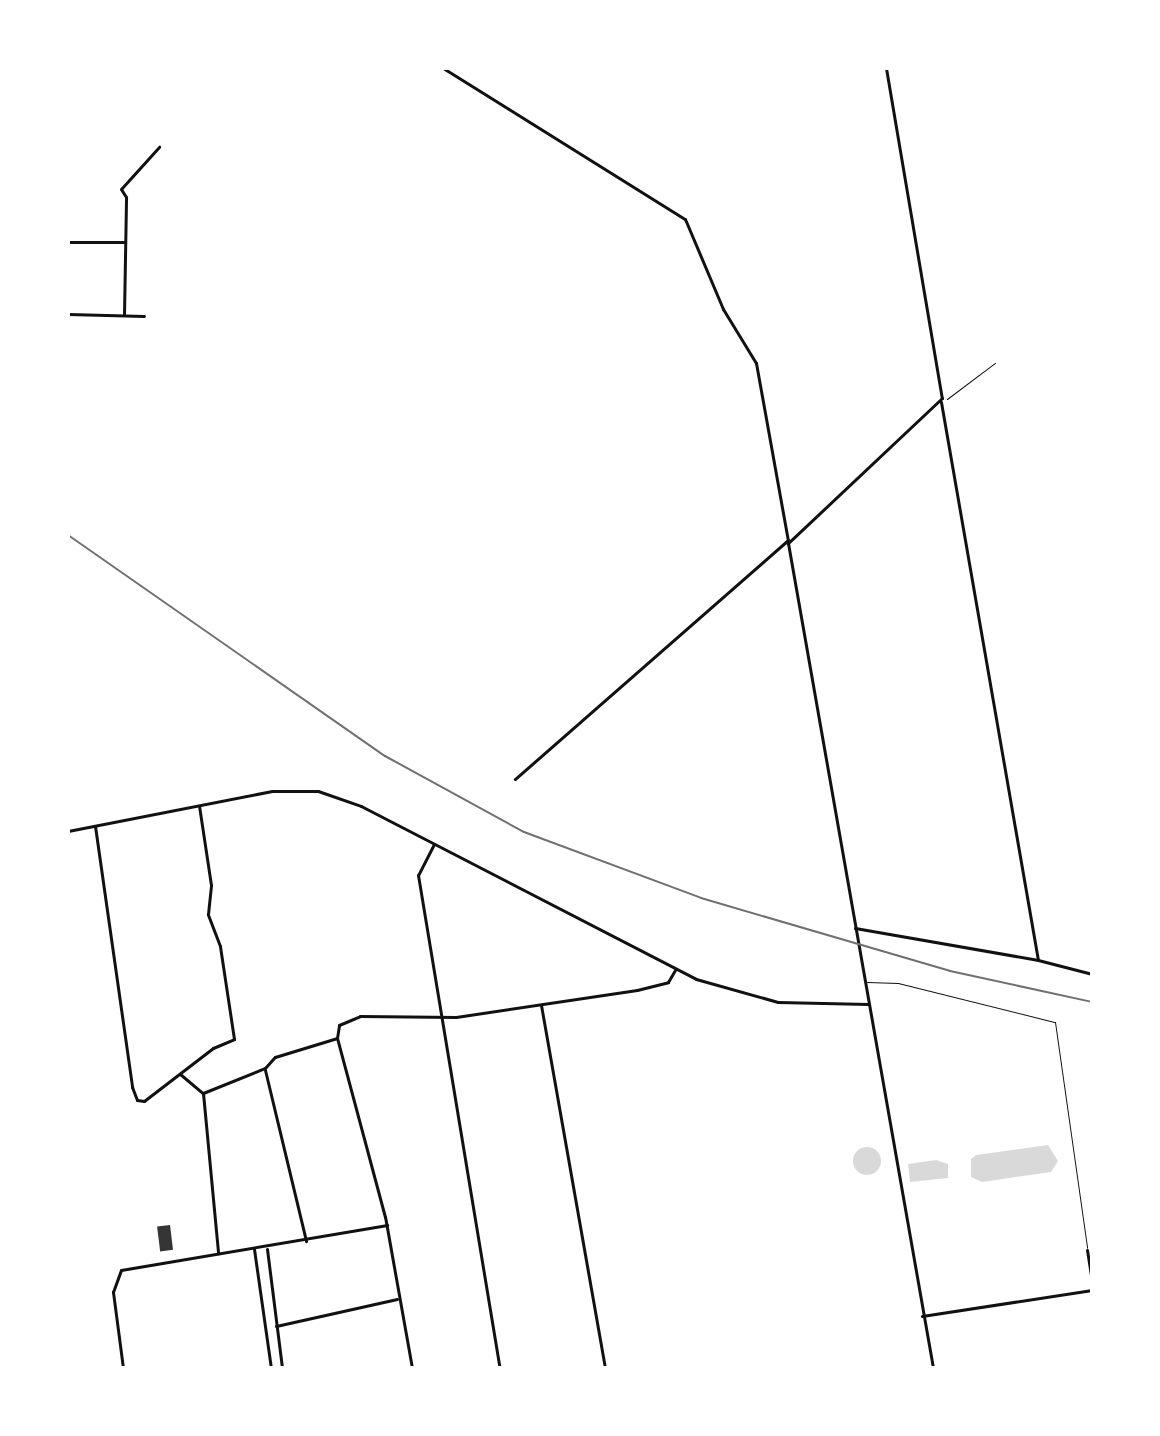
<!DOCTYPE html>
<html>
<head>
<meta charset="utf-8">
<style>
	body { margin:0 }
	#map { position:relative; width:1160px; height:1436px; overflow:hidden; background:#fff; font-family:"Exo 2",sans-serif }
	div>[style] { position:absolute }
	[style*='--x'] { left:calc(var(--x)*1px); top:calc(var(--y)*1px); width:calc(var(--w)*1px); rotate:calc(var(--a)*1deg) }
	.water>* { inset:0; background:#d9d9d9 }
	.round { border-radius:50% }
	.building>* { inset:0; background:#353535; transform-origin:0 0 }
	.path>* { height:1px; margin:-0.5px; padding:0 0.5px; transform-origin:0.5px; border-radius:0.5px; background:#111 }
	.service>* { height:1px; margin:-0.5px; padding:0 0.5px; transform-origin:0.5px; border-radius:0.5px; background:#111 }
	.minor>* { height:3px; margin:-1.5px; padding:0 1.5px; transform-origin:1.5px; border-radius:1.5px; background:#111 }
	.tertiary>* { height:3px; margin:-1.5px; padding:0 1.5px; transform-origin:1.5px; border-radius:1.5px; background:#111 }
	.rail>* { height:2px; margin:-1px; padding:0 1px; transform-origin:1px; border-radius:1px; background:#707070 }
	span { translate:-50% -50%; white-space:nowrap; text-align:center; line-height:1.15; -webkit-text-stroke:6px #fff; paint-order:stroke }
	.frame { position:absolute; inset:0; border:70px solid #fff; pointer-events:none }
</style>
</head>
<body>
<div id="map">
	<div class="water">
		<div style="clip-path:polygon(1048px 1145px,1058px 1161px,1051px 1172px,982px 1182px,971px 1177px,971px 1159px,976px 1155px)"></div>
		<div class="round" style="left:853px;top:1147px;width:28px;height:28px"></div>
		<div style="clip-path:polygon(936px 1160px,948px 1164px,948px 1178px,910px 1182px,908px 1164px)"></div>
	</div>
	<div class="building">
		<div style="left:170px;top:1225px;width:25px;height:13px;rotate:83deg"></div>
	</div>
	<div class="path">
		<div style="--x:947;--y:399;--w:60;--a:-36.9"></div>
	</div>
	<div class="service">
		<div style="--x:867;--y:982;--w:31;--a:2"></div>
		<div style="--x:898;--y:983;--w:162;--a:14"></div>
		<div style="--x:1055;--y:1022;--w:228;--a:81.9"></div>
	</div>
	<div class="minor">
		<div style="--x:443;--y:68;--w:285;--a:32"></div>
		<div style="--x:685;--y:219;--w:98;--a:67.1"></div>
		<div style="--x:723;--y:309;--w:63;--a:58.6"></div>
		<div style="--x:756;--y:363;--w:180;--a:79.8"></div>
		<div style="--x:788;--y:540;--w:363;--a:138.8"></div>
		<div style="--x:68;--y:242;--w:56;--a:0"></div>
		<div style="--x:68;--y:314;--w:76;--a:1.5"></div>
		<div style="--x:124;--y:315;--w:118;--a:-89"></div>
		<div style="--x:126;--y:197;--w:9;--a:-122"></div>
		<div style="--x:121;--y:189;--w:57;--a:-47.9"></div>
		<div style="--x:941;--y:402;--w:566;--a:80.14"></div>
		<div style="--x:95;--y:826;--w:264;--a:81.9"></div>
		<div style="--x:132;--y:1087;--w:14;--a:69"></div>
		<div style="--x:137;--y:1100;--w:7;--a:8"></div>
		<div style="--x:144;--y:1101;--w:87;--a:-37.5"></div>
		<div style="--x:213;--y:1048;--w:23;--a:-23"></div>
		<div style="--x:234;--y:1039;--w:94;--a:-98.6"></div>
		<div style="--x:220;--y:946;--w:34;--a:-111"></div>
		<div style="--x:208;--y:914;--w:29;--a:-84"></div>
		<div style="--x:211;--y:885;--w:80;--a:-98.6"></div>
		<div style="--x:434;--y:844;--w:35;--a:117"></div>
		<div style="--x:418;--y:875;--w:500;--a:80.6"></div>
		<div style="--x:855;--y:928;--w:186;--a:9.9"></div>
		<div style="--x:1038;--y:960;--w:56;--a:14.5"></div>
		<div style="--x:541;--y:1005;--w:369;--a:80"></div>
		<div style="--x:265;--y:1070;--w:176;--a:76.5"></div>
		<div style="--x:180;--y:1074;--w:30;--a:40"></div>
		<div style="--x:203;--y:1093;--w:67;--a:-22"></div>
		<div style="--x:265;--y:1068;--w:15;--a:-48"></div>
		<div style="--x:275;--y:1057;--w:65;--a:-17"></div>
		<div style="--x:203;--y:1093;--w:161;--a:84.6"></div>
		<div style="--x:254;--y:1249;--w:120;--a:81.9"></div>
		<div style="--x:267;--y:1249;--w:120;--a:82.8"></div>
		<div style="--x:1087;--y:1250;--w:31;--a:81"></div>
		<div style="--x:922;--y:1316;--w:172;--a:-8.7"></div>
		<div style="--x:276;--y:1326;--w:124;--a:-12.6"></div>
		<div style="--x:123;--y:1368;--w:77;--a:-97.5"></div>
		<div style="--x:113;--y:1292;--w:23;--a:-70"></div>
		<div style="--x:121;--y:1270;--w:270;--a:-9.6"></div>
		<div style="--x:412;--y:1368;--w:153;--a:-100.1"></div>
		<div style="--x:385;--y:1217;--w:185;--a:-105"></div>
		<div style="--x:337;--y:1038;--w:13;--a:-81"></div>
		<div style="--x:339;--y:1025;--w:23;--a:-23"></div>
		<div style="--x:360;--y:1016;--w:96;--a:0.6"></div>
		<div style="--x:456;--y:1017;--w:183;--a:-8.5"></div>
		<div style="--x:637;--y:990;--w:32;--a:-14"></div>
		<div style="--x:668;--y:982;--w:14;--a:-60"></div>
	</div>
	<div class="tertiary">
		<div style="--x:886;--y:68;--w:335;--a:80.4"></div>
		<div style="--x:942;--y:398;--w:212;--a:136.7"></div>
		<div style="--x:788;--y:543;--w:838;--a:80.03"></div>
		<div style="--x:68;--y:831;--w:208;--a:-11.1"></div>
		<div style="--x:272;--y:791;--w:46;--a:0"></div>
		<div style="--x:318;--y:791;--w:46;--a:19.2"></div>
		<div style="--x:361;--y:806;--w:377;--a:27.3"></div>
		<div style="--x:696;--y:979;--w:85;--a:15.7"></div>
		<div style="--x:778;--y:1002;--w:90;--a:1.3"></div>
	</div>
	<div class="rail">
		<div style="--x:68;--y:535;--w:386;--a:34.9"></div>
		<div style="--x:385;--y:756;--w:158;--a:28.7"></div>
		<div style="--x:524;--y:832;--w:189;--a:20.4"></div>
		<div style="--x:701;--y:898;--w:259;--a:16.3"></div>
		<div style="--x:950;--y:971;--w:145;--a:12.3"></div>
	</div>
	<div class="frame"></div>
</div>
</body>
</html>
